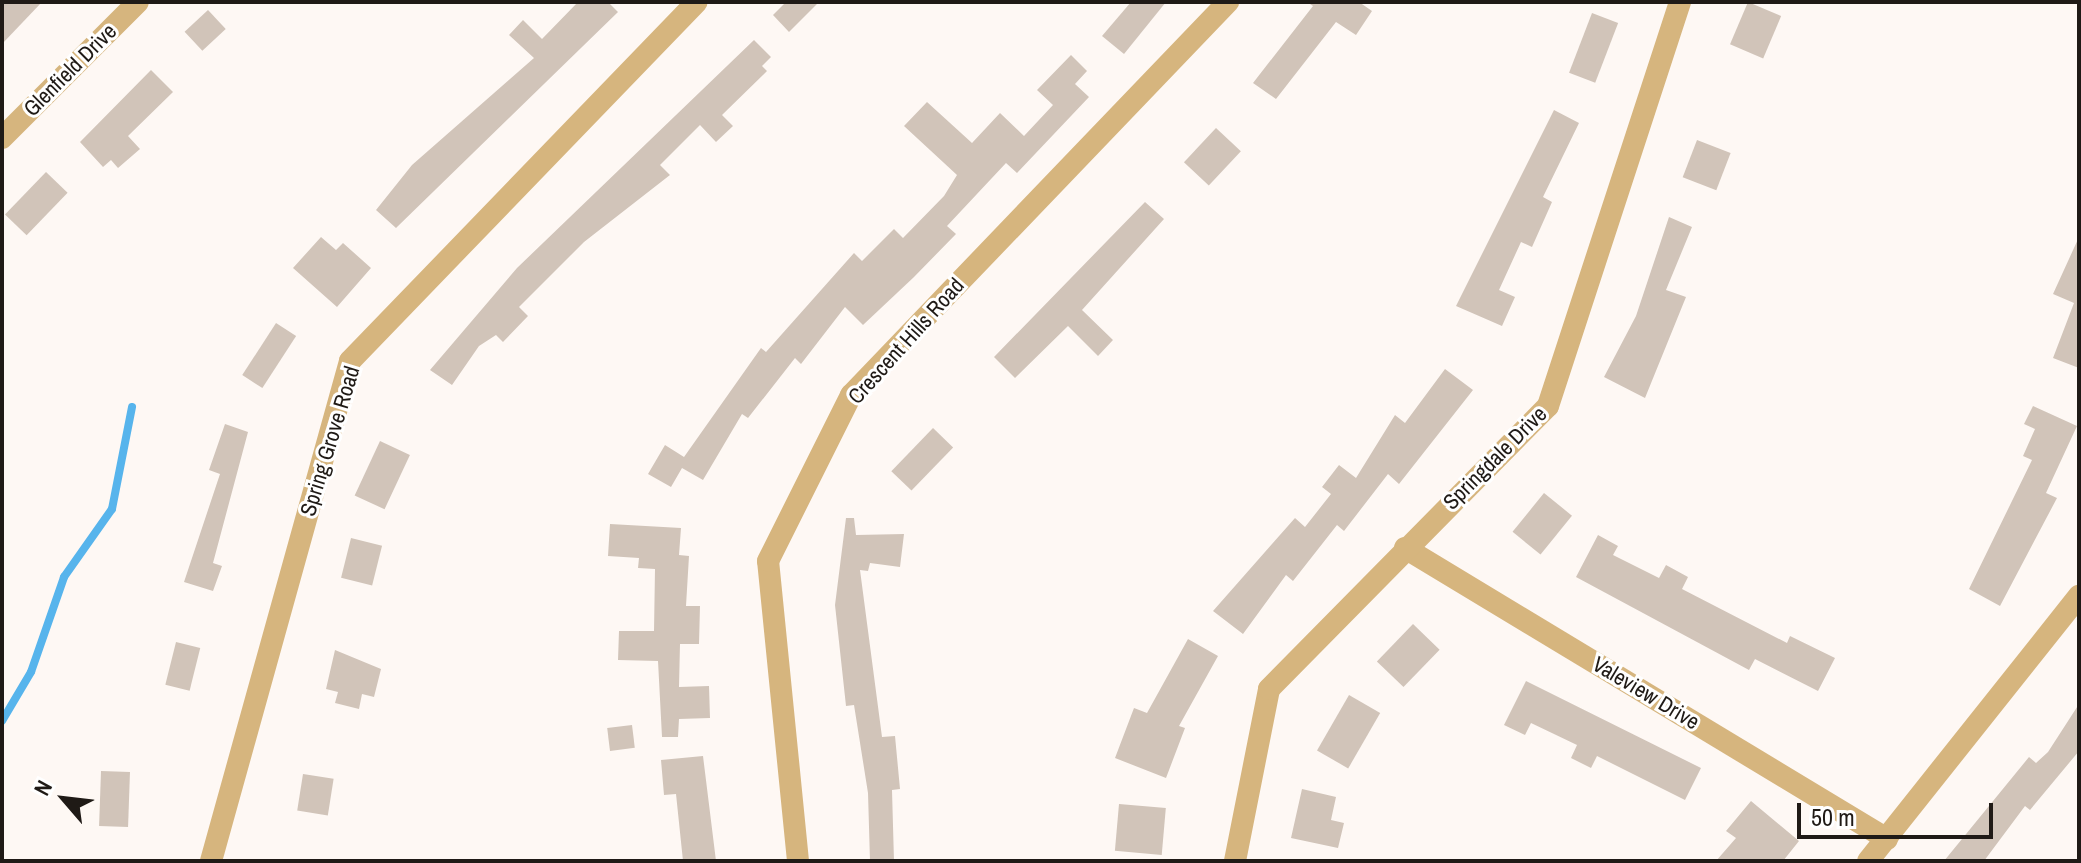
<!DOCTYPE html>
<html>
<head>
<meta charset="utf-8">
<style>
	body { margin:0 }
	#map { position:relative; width:2081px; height:863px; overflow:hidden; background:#fef8f4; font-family:"Archivo Narrow",sans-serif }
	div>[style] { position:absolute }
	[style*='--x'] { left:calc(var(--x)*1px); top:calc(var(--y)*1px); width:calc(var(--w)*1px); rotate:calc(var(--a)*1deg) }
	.stream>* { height:8px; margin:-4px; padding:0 4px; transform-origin:4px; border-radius:4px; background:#57b4ec }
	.building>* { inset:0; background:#d1c4b9; transform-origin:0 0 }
	.street>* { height:22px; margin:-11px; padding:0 11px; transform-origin:11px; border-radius:11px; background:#d6b57e }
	span { translate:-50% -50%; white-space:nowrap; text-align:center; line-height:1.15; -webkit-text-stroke:6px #fff; paint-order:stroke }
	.street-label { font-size:22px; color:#1f1a16 }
	.frame { position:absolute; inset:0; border:4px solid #1f1a16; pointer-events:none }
	.north { position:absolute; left:24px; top:759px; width:80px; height:80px; -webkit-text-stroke:6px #fff; paint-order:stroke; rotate:298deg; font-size:22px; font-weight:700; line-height:32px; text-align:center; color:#1f1a16 }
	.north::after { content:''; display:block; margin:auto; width:28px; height:36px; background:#1f1a16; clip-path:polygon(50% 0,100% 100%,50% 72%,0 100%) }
	.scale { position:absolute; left:1797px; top:803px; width:196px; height:36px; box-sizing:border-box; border:4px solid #1f1a16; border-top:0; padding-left:10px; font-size:24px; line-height:28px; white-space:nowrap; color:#1f1a16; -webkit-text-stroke:6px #fff; paint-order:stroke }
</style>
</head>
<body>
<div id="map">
	<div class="stream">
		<div style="--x:2;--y:721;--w:57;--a:-59.4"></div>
		<div style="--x:31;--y:672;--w:101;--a:-70.8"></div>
		<div style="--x:64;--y:577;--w:83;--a:-54.8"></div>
		<div style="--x:112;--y:509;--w:104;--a:-78.9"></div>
	</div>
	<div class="building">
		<div style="clip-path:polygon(2px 2px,42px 2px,2px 44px)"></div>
		<div style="clip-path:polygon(578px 2px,608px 2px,618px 12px,396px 228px,376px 210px,412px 165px,534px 58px,509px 35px,523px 20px,542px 39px)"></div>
		<div style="clip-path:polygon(786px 2px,819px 2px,789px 32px,773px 15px)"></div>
		<div style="clip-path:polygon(1131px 2px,1166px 2px,1124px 54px,1102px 36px)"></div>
		<div style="clip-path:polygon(1307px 2px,1359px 2px,1372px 11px,1356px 35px,1336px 22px,1276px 99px,1253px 83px,1313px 6px)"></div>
		<div style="left:1748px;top:2px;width:36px;height:46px;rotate:23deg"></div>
		<div style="left:208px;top:10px;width:26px;height:32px;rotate:47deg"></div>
		<div style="left:1592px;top:13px;width:28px;height:64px;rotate:21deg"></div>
		<div style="clip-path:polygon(754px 40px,771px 57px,762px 66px,767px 71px,722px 115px,733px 126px,716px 142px,700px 125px,660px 165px,670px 175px,584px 242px,519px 307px,528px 316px,503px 342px,496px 335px,479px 346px,452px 385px,430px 370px,517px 268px)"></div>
		<div style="clip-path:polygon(1071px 55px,1087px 71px,1075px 84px,1089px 97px,1017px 173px,1006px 163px,947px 226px,956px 234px,914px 277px,863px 325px,845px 307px,801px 364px,795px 358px,748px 418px,742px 414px,703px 480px,682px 468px,671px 487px,648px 474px,665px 445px,684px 457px,761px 348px,766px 352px,854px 253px,862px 261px,894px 229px,903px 238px,944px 196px,957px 175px,904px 126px,927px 102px,972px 143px,1000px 113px,1024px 136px,1053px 105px,1037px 90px)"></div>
		<div style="clip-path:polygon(151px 70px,173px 92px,128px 136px,140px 149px,118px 168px,111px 160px,103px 167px,80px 142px)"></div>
		<div style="clip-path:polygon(1554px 110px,1579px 123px,1543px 197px,1552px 202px,1532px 247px,1521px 242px,1499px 290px,1515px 297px,1502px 326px,1456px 306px)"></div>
		<div style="left:1216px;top:128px;width:34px;height:47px;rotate:43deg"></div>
		<div style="left:1697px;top:140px;width:36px;height:40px;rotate:21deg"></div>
		<div style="left:46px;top:172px;width:30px;height:59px;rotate:44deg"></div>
		<div style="clip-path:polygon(1145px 202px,1164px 219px,1082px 310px,1113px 340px,1098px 356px,1068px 326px,1015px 378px,994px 357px)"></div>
		<div style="clip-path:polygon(1669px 217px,1692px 227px,1666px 290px,1686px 297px,1645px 398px,1604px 377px,1636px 316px)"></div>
		<div style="clip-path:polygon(321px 237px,336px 250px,343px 243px,371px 268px,337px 307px,293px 268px)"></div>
		<div style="clip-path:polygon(2079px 237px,2079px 368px,2053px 358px,2074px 303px,2053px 294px)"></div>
		<div style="left:276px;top:323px;width:24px;height:62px;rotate:33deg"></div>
		<div style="clip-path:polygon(1445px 369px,1473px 390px,1399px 484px,1388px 474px,1344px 531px,1337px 525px,1293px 581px,1286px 575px,1243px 634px,1213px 611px,1295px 518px,1305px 527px,1331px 494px,1322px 487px,1339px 465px,1356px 478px,1395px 415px,1405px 423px)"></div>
		<div style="clip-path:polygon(2033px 406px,2077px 426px,2046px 493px,2057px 498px,2000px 606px,1969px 589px,2032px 460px,2023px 456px,2035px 429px,2024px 424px)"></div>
		<div style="clip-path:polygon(225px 424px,248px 432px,213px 563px,222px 566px,213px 591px,184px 582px,220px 474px,209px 470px)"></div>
		<div style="left:933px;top:428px;width:28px;height:60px;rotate:44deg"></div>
		<div style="left:380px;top:441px;width:33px;height:60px;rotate:25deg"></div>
		<div style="left:1544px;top:493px;width:36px;height:50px;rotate:39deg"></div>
		<div style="clip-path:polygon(846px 518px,854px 518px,856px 535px,904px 534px,900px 567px,870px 563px,868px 571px,860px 570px,882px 737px,895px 736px,900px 789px,892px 790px,894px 861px,870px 861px,868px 793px,854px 705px,846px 706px,835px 605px)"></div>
		<div style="clip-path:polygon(610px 524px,681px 528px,679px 555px,689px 556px,686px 606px,700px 606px,699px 644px,680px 644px,679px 687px,709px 686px,710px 718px,679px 719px,678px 737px,662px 737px,658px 661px,618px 660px,619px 631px,654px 631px,655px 569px,638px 568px,639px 558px,608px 556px)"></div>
		<div style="clip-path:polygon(1598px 535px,1618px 546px,1613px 555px,1659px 578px,1666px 565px,1688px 577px,1682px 589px,1787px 643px,1790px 636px,1835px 658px,1818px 691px,1755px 659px,1749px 670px,1576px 577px)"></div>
		<div style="left:351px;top:538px;width:32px;height:41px;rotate:14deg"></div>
		<div style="left:1413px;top:624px;width:37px;height:52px;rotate:44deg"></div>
		<div style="clip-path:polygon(1188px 639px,1218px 656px,1179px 726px,1185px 728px,1166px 778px,1115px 758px,1134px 708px,1147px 713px)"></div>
		<div style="left:176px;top:642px;width:25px;height:44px;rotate:14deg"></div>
		<div style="clip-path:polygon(335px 650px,381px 669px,374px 697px,362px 694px,359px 709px,335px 703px,338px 692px,326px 689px)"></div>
		<div style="clip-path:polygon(1526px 681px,1701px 768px,1685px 800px,1597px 756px,1591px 768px,1571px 758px,1577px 745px,1531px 723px,1525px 735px,1504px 725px)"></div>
		<div style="left:1349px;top:695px;width:36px;height:64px;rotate:30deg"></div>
		<div style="clip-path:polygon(2079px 704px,2079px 751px,2030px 810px,2025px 806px,1984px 861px,1944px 861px,2029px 757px,2036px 763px,2048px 752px)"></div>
		<div style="left:632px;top:725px;width:23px;height:25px;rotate:83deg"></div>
		<div style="clip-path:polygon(703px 756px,716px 861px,683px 861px,676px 794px,664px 795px,661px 760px)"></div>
		<div style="left:101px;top:771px;width:29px;height:55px;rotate:2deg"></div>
		<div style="left:303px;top:774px;width:31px;height:37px;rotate:9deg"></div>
		<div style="clip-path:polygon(1302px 789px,1336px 797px,1331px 820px,1344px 823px,1338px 848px,1291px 838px)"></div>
		<div style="clip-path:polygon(1751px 801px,1799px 841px,1783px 861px,1716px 861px,1736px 838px,1726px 831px)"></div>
		<div style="left:1119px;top:804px;width:47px;height:47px;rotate:5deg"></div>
	</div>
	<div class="street">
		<div style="--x:2;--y:138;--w:192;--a:-45"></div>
		<div style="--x:1405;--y:548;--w:563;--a:31.12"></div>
		<div style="--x:211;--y:861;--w:519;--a:-74.46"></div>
		<div style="--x:350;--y:361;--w:499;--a:-46"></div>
		<div style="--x:798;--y:861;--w:301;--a:-95.7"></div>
		<div style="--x:768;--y:561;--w:186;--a:-63.4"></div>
		<div style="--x:851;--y:395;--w:545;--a:-46.19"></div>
		<div style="--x:1235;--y:861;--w:175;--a:-78.8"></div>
		<div style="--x:1269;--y:689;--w:397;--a:-45.4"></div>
		<div style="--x:1548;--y:406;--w:425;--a:-71.9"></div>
		<div style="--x:1868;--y:861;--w:339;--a:-51.5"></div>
	</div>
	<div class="street-label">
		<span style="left:70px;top:70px;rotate:-45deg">Glenfield Drive</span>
		<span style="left:906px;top:341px;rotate:-48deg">Crescent Hills Road</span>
		<span style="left:330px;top:441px;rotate:-73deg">Spring Grove Road</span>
		<span style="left:1495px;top:458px;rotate:-45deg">Springdale Drive</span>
		<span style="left:1646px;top:693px;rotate:31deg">Valeview Drive</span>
	</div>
	<div class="frame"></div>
	<div class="north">N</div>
	<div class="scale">50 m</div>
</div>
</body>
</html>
